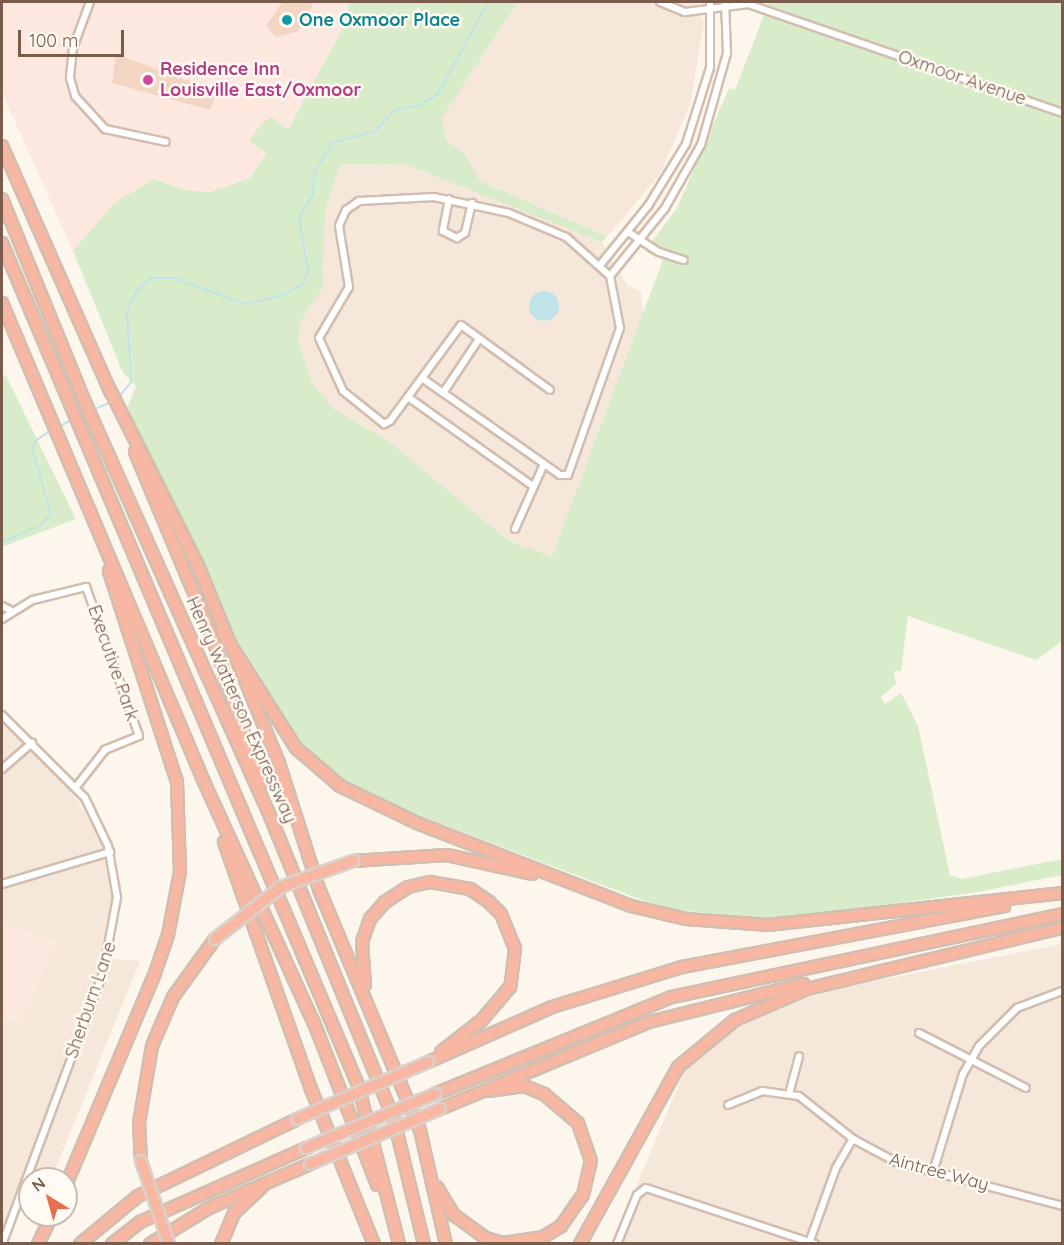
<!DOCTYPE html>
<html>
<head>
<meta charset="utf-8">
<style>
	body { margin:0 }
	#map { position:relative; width:1064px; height:1245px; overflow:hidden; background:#fdf6ec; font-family:Quicksand,sans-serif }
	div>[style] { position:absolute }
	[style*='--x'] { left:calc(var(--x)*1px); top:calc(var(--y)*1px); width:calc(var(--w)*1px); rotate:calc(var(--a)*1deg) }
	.residential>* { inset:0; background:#f5e8da }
	.commercial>* { inset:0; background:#fde8e0 }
	.green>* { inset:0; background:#d8ecc9 }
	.water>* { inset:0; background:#bfe3e8 }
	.round { border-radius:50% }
	.stream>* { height:2px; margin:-1px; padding:0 1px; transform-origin:1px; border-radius:1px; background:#bfe3e8 }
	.building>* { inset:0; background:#f3d5c3 }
	.roads { filter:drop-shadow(2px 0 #d1beb0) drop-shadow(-2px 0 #d1beb0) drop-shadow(0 2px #d1beb0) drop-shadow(0 -2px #d1beb0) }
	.minor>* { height:6px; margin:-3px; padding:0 3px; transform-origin:3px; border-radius:3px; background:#fff }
	.motorway>* { height:10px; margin:-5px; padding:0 5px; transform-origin:5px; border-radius:5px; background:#f7b7a3 }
	.bridges { filter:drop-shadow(2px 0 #dad1cd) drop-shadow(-2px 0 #dad1cd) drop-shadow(0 2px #dad1cd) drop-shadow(0 -2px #dad1cd) }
	.motorway-bridge>* { height:10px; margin:-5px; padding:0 5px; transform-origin:5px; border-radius:5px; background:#f7b7a3 }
	.dots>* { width:16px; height:16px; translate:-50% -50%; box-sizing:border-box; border:3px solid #fffaf3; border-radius:50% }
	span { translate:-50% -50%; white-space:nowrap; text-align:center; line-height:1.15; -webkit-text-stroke:5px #fffaf3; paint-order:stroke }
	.culture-label { font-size:18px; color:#0d838f; font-weight:700 }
	.left { translate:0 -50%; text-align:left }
	.hotel-label { font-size:18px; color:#b23c85; font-weight:700 }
	.street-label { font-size:18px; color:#7a5c4d }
	.frame { position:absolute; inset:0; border:3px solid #7a5c4d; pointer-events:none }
	.north { position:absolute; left:18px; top:1167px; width:60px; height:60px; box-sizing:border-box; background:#fffaf3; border:2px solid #cabbb1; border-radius:50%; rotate:323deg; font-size:16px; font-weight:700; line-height:24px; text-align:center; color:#7a5c4d }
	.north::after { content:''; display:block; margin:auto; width:21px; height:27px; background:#e76f51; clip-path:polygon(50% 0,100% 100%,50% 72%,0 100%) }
	.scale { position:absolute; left:18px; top:30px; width:106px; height:27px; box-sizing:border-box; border:3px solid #7a5c4d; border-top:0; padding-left:8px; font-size:18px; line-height:21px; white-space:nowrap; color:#7a5c4d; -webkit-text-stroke:4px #fffaf3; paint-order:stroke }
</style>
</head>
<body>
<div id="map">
	<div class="residential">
		<div style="clip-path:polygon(518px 2px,697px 2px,704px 23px,690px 105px,660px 174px,608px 236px,480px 181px,464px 153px,446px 140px,442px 118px)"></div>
		<div style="clip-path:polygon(339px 164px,407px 165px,571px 227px,602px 242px,627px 285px,641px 291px,643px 315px,552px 556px,509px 541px,385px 438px,333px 409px,312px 382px,298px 340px,300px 322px,323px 288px,325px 211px)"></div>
		<div style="clip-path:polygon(2px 722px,68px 785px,101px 840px,112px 896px,103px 958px,140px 961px,52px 1178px,24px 1172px,2px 1230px,2px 1017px,20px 1023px,56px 942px,2px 923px)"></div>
		<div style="clip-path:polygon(1062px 944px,1062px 1243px,612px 1244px,687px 1065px,724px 1032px,751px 1016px,834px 989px)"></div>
	</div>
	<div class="commercial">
		<div style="clip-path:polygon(2px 2px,349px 2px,344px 26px,288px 130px,249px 141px,266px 153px,250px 178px,210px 192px,184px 190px,154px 179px,115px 202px,73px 251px,3px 95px)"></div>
		<div style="clip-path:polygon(2px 923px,56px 942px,21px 1023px,2px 1017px)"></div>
	</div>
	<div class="green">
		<div style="clip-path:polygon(349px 2px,518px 2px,442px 118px,446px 140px,464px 153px,480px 181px,607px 236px,602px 242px,407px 165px,340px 164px,325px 211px,323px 288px,300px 322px,298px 340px,312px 382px,333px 409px,385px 438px,509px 541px,552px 556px,663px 260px,645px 251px,677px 208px,729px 88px,735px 90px,769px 2px,1062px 2px,1062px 641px,1036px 660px,908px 616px,901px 671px,894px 671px,896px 684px,881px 697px,885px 704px,901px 693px,918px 726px,950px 875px,962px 879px,1062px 859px,1062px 875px,978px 892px,777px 920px,666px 909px,373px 798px,336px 776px,291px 732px,257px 682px,152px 465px,127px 408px,136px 386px,123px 373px,73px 251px,115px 202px,154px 179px,184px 190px,210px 192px,250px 178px,266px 153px,249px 141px,262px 123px,272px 117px,288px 130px,344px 26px)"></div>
		<div style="clip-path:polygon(5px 374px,76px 519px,2px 547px,2px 382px)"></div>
	</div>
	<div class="water">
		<div class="round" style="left:529px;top:291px;width:30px;height:30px"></div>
	</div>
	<div class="stream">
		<div style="--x:118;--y:398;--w:21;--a:-51"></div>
		<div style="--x:131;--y:382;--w:70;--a:-93.3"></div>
		<div style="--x:127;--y:312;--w:22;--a:-66"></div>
		<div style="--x:136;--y:292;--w:21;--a:-43"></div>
		<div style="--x:151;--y:278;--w:23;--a:0"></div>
		<div style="--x:174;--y:278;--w:76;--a:20.1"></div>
		<div style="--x:245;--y:304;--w:40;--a:-13"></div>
		<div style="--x:284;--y:295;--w:22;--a:-30"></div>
		<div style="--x:303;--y:284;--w:14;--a:-69"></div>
		<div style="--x:308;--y:271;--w:55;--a:-99.5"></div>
		<div style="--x:299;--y:217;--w:26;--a:-58"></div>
		<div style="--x:313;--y:195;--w:22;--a:-87"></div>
		<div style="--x:314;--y:173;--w:35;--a:-59"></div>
		<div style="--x:332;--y:143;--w:45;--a:-15.6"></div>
		<div style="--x:375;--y:131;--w:30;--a:-46"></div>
		<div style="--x:396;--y:109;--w:22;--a:-8"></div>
		<div style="--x:418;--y:106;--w:23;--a:-31"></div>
		<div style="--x:438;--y:94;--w:105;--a:-61.5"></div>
		<div style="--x:93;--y:410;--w:22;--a:-24"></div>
		<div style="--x:58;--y:427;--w:16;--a:-27"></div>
		<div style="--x:2;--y:542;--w:40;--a:-23.4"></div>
		<div style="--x:39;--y:526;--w:16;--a:-43"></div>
		<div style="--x:51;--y:515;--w:66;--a:-105.7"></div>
		<div style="--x:33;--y:451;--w:10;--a:-79"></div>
		<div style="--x:35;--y:441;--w:18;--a:-34"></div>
	</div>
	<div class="building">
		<div style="clip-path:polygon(282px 2px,314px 2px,299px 31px,276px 37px,266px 26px)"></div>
		<div style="clip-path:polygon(116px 54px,217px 92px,210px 110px,112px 83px)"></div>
	</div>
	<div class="roads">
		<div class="minor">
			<div style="--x:90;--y:2;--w:49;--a:110.3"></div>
			<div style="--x:73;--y:48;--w:30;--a:96"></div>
			<div style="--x:70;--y:78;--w:19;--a:74"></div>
			<div style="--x:75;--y:96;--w:45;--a:47.7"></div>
			<div style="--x:105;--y:129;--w:62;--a:12"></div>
			<div style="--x:660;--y:2;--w:27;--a:22"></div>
			<div style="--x:685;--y:12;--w:64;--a:-7.2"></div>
			<div style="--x:748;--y:4;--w:332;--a:19.1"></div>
			<div style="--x:449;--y:199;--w:33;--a:101"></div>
			<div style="--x:443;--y:231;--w:16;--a:27"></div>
			<div style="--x:457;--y:238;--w:9;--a:-32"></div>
			<div style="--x:465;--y:233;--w:31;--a:-77"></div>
			<div style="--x:628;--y:232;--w:37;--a:33"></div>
			<div style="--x:659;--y:252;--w:26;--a:18"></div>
			<div style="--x:601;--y:264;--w:75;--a:-51"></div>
			<div style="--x:648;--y:206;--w:73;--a:-58.5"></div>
			<div style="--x:686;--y:144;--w:80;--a:-72.5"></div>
			<div style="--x:710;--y:68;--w:66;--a:-90"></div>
			<div style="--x:610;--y:276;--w:87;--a:-51"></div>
			<div style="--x:665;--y:208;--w:73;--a:-60.3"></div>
			<div style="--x:701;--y:145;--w:96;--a:-74.2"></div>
			<div style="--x:727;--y:53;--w:51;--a:-92.2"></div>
			<div style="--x:422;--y:378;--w:169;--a:35.1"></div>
			<div style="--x:560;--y:475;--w:8;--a:0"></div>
			<div style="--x:568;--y:475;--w:156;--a:-70.5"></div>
			<div style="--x:620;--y:328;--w:53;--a:-100.9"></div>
			<div style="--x:610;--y:276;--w:59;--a:-138.4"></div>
			<div style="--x:566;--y:237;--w:62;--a:-157.2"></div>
			<div style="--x:509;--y:213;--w:77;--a:-168"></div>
			<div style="--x:434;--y:197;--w:75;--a:176.9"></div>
			<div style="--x:359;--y:201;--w:16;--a:145"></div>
			<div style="--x:346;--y:210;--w:17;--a:114"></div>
			<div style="--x:339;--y:226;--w:62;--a:80.7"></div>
			<div style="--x:349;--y:287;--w:59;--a:120.5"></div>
			<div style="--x:319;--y:338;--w:58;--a:65.6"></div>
			<div style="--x:343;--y:391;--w:53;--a:38.8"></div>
			<div style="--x:384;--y:424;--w:7;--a:-27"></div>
			<div style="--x:390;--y:421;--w:119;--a:-53.5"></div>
			<div style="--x:461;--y:325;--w:110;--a:36.1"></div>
			<div style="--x:443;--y:393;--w:65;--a:-56.3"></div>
			<div style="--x:408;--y:397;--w:153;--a:35.5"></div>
			<div style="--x:515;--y:529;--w:71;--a:-66"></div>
			<div style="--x:2;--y:606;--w:9;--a:27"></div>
			<div style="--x:2;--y:619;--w:36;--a:-32"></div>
			<div style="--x:33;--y:600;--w:55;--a:-13.8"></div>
			<div style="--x:86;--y:587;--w:158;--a:70.4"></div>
			<div style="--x:139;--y:736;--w:37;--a:158"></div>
			<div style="--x:105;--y:750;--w:47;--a:128.1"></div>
			<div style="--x:2;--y:715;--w:117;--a:45"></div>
			<div style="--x:85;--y:798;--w:53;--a:64.4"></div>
			<div style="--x:108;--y:846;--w:52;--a:80"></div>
			<div style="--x:117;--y:897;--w:77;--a:100.4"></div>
			<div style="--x:103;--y:973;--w:289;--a:110.4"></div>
			<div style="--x:2;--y:769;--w:40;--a:-41"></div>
			<div style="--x:2;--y:884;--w:113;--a:-16.5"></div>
			<div style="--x:919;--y:1033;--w:120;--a:27.2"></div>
			<div style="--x:789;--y:1094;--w:39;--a:-75"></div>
			<div style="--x:728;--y:1105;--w:37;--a:-22"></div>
			<div style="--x:762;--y:1091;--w:37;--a:8"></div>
			<div style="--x:799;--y:1096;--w:69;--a:38.5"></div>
			<div style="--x:853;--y:1139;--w:49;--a:28.1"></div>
			<div style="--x:896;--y:1162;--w:172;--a:14.8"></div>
			<div style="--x:933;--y:1172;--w:102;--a:-73"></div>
			<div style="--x:963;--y:1074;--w:32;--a:-60"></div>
			<div style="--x:979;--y:1046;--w:54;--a:-45"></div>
			<div style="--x:1017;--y:1008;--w:48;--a:-20.7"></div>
			<div style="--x:809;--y:1243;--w:80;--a:-70.2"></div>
			<div style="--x:836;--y:1168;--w:34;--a:-60"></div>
			<div style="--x:617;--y:1244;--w:53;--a:-67.8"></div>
			<div style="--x:637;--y:1195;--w:11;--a:-38"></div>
			<div style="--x:646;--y:1188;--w:178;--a:18.3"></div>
		</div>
		<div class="motorway">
			<div style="--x:2;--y:146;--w:270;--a:66.2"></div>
			<div style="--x:2;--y:199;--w:217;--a:67.8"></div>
			<div style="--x:84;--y:400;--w:450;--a:65.9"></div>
			<div style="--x:268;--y:811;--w:334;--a:67.8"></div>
			<div style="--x:394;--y:1120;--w:128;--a:76.4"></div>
			<div style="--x:2;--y:243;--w:914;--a:67.08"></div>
			<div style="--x:358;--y:1085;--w:164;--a:75.5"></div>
			<div style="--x:2;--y:303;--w:520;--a:67.13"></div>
			<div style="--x:204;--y:782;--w:265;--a:65.5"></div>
			<div style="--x:314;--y:1023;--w:174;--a:68.7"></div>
			<div style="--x:109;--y:388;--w:201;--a:63.4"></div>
			<div style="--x:199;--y:568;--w:211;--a:67.7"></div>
			<div style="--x:279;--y:763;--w:132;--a:72.4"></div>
			<div style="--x:319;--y:889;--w:261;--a:67.3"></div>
			<div style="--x:420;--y:1130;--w:117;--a:77.2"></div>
			<div style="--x:135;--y:452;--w:194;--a:67.3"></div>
			<div style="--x:210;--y:631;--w:162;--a:71.7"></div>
			<div style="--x:223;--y:633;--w:136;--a:57.6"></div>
			<div style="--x:296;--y:748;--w:58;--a:40.8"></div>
			<div style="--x:340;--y:786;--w:85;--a:25.7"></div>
			<div style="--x:417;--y:823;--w:230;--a:21.2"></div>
			<div style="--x:631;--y:906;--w:57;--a:13.3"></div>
			<div style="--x:686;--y:919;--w:82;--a:4.2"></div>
			<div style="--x:768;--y:925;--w:296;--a:-6.2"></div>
			<div style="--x:224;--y:842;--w:262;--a:70.6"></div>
			<div style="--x:311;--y:1089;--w:167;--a:67.9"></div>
			<div style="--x:353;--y:861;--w:94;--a:-3.7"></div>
			<div style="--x:447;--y:855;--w:87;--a:12.6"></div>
			<div style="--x:365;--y:985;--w:43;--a:-94"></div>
			<div style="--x:362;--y:942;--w:24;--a:-71"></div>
			<div style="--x:370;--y:919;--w:23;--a:-49"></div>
			<div style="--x:385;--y:902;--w:27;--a:-33"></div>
			<div style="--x:408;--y:887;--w:23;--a:-13"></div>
			<div style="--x:430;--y:882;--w:41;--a:9.9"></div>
			<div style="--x:470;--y:889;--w:23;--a:34"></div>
			<div style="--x:489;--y:902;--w:17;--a:45"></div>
			<div style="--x:501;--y:914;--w:38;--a:68"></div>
			<div style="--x:515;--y:949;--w:38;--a:97"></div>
			<div style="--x:510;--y:987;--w:43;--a:130.3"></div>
			<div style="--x:482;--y:1020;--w:52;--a:142"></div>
			<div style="--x:428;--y:1062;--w:136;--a:-23.9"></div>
			<div style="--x:552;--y:1007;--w:136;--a:-17.1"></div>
			<div style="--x:682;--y:967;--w:328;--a:-10.7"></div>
			<div style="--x:435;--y:1094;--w:256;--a:-22.3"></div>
			<div style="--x:672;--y:997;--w:399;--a:-12"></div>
			<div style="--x:440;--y:1109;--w:226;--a:-22.6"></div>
			<div style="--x:649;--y:1022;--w:159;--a:-13.9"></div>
			<div style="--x:141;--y:1161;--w:38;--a:-93"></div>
			<div style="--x:139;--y:1123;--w:78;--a:-80.4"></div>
			<div style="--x:152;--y:1046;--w:53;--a:-66.8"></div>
			<div style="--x:173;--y:997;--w:72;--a:-54.1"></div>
			<div style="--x:66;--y:1185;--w:230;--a:-67.2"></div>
			<div style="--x:155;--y:973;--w:40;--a:-71.1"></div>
			<div style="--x:168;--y:935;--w:64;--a:-79.2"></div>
			<div style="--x:180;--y:872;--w:90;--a:-91.9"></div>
			<div style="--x:177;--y:782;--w:222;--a:-107.9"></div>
			<div style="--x:437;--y:1187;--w:33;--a:59"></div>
			<div style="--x:454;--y:1215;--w:39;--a:36"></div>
			<div style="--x:486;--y:1238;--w:18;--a:16"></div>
			<div style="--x:503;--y:1243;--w:40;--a:-8.5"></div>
			<div style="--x:543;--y:1237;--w:21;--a:-31"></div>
			<div style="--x:561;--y:1226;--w:38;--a:-55"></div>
			<div style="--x:583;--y:1195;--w:35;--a:-77"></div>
			<div style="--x:591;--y:1161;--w:40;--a:-108.9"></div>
			<div style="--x:578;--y:1123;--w:45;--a:-139.5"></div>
			<div style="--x:544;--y:1094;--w:22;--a:-158"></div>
			<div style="--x:524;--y:1086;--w:36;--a:172"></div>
			<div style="--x:38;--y:1244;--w:32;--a:-64"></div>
			<div style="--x:80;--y:1244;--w:75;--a:-39.6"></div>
			<div style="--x:138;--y:1196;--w:177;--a:-25.8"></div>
			<div style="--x:112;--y:1244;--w:36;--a:-38"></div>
			<div style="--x:140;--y:1222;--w:182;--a:-24"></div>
			<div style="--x:150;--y:1244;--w:69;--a:-31.4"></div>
			<div style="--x:209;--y:1208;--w:110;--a:-23.5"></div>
			<div style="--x:221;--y:1244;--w:34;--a:-67"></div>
			<div style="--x:234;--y:1213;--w:38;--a:-43"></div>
			<div style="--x:580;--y:1244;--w:202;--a:-61"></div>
			<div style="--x:678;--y:1067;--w:74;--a:-39.5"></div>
			<div style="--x:735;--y:1020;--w:78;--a:-23.3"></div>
			<div style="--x:807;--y:989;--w:262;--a:-13.5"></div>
		</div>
	</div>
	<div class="bridges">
		<div class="motorway-bridge">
			<div style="--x:215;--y:939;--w:84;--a:-38.2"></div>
			<div style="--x:281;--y:887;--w:77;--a:-19.9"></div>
			<div style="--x:297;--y:1119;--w:143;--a:-23.5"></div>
			<div style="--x:306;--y:1148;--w:140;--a:-22.7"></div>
			<div style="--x:141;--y:1161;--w:88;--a:71.4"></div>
			<div style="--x:310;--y:1164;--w:141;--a:-22.9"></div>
		</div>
	</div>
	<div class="dots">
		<div style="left:287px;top:20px;background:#0f9aa8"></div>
		<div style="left:148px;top:80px;background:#d1479c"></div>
	</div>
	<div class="culture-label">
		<span class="left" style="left:299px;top:20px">One Oxmoor Place</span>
	</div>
	<div class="hotel-label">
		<span class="left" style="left:160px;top:80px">Residence Inn<br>Louisville East/Oxmoor</span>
	</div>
	<div class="street-label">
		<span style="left:962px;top:78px;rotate:19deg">Oxmoor Avenue</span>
		<span style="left:113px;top:663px;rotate:71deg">Executive Park</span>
		<span style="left:241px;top:710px;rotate:66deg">Henry Watterson Expressway</span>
		<span style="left:91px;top:1000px;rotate:-71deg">Sherburn Lane</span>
		<span style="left:939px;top:1172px;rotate:15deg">Aintree Way</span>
	</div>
	<div class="frame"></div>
	<div class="north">N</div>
	<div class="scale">100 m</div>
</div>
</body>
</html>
